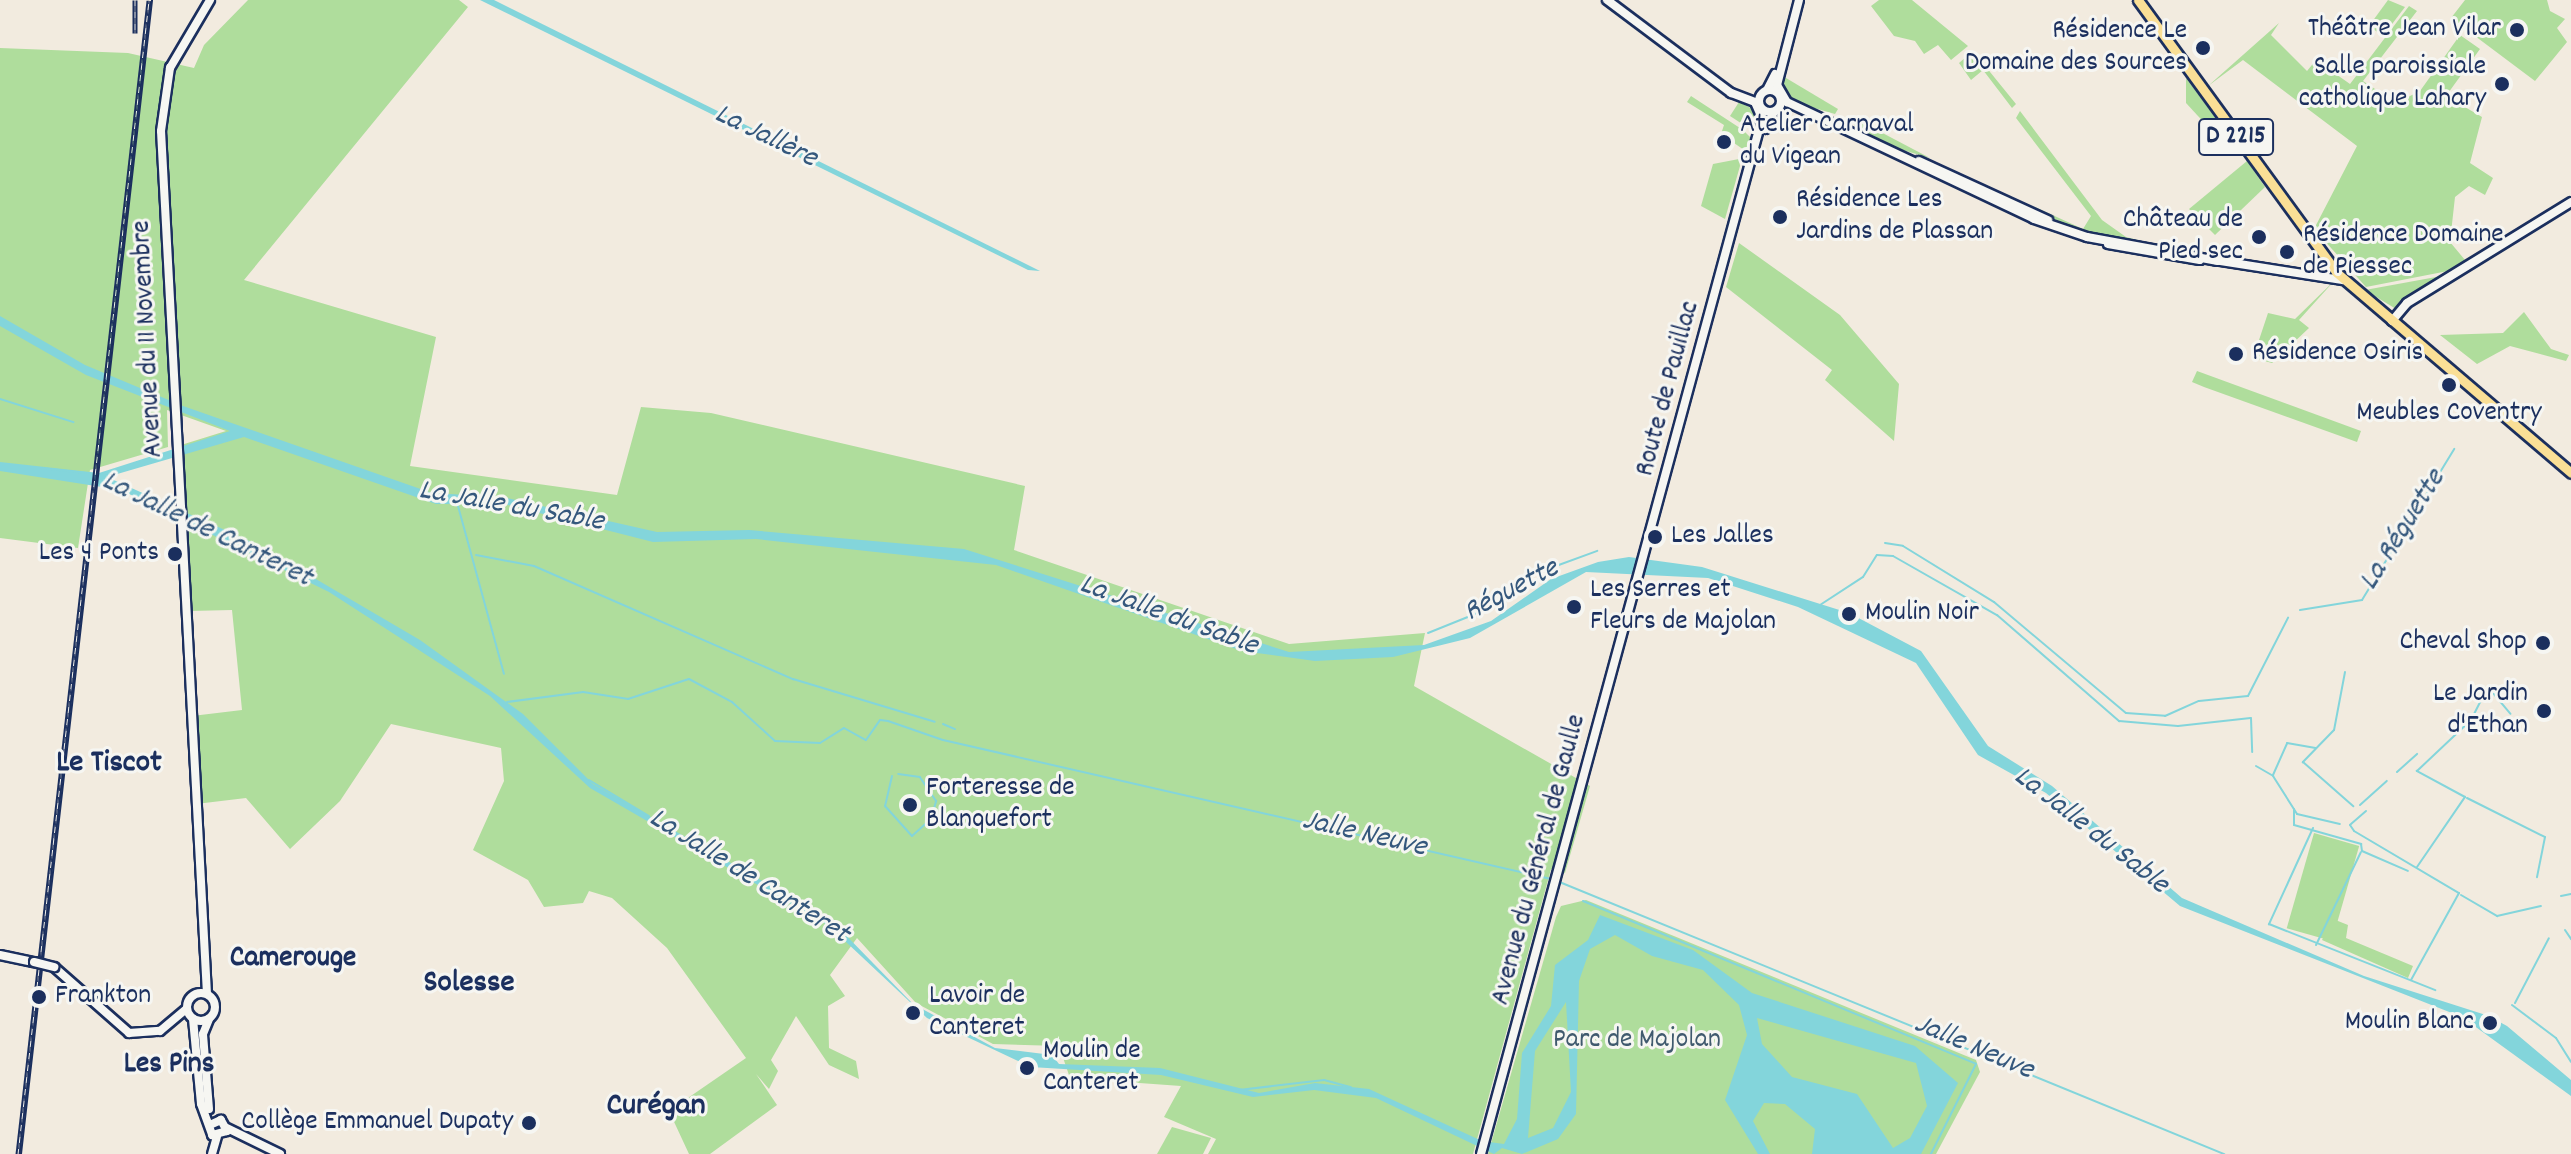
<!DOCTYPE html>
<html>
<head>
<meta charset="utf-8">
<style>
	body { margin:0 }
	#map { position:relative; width:2571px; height:1154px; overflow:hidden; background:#f2ebdf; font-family:Dekko,sans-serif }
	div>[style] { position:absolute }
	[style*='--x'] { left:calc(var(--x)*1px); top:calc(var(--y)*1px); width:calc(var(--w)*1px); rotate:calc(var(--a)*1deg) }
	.green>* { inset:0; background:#afdd9c; transform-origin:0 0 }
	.water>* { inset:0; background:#83d5db }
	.stream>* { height:2px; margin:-1px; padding:0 1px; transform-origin:1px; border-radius:1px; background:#83d5db }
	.roads { filter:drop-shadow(2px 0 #1b2f5e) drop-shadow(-2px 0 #1b2f5e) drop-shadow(0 2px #1b2f5e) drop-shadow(0 -2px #1b2f5e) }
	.secondary>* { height:8px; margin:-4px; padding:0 4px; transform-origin:4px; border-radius:4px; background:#f6f6f2 }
	.secondary>.ring { margin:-4px; padding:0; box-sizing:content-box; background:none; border:8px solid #f6f6f2; border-radius:50% }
	.primary>* { height:9px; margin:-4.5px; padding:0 4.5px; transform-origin:4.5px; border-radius:4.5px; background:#fadf96 }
	.tram>* { height:2px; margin:-1px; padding:0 1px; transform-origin:1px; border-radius:1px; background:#1b2f5e }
	.rail>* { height:5px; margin-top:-2.5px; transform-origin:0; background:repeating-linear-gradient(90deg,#f6f6f2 0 6px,#1b2f5e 0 12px); box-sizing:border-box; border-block:2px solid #1b2f5e }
	.bridges { filter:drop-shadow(2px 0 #1b2f5e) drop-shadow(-2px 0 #1b2f5e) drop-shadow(0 2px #1b2f5e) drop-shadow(0 -2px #1b2f5e) }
	.secondary-bridge>* { height:8px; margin:-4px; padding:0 4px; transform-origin:4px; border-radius:4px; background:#f6f6f2 }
	.dots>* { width:22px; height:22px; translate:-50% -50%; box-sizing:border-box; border:4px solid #f6f6f2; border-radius:50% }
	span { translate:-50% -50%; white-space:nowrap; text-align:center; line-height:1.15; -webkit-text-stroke:6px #f6f6f2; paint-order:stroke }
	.shield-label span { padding:2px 6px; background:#f6f6f2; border:2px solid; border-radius:6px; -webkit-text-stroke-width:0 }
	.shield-label { font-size:26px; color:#1b2f5e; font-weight:700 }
	.poi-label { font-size:28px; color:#1b2f5e }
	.right { translate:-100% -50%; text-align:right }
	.left { translate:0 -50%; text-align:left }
	.street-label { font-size:28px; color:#1b2f5e }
	.park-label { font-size:28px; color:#405a6e }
	.water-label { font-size:30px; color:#35587d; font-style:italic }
	.neighbourhood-label { font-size:30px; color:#1b2f5e; font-weight:700 }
	.quarter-label { font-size:32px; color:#1b2f5e; font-weight:700 }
</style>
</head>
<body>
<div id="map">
	<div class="green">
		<div style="clip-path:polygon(248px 0,459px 0,468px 7px,244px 280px,436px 337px,410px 466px,617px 495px,641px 407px,711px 413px,1025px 486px,1014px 550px,1289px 644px,1425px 633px,1414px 686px,1590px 786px,1565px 873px,1551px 869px,1473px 1154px,1208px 1154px,1216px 1139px,1164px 1117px,1181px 1086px,1070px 1078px,1059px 1046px,993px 1044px,916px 1003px,857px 938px,830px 975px,845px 996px,828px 1006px,829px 1048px,856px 1061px,859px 1079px,829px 1065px,796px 1016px,771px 1060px,778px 1071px,769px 1089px,756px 1074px,777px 1105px,710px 1154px,689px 1154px,669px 1111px,746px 1058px,667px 948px,612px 898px,589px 891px,583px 903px,544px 907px,528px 880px,473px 850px,504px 781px,501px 748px,391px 724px,340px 801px,290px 849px,246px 798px,196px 804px,192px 716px,242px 710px,232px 610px,190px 611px,181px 445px,226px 431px,167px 410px,168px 447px,90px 470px,78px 548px,0 538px,0 48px,128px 53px,194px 68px,204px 45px)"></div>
		<div style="clip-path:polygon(1879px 0,1912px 0,1968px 46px,1951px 60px,1938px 45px,1924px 54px,1915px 41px,1894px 36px,1871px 6px)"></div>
		<div style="clip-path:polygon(2388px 0,2405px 7px,2383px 36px,2369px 26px)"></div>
		<div style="clip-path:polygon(2465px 0,2547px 0,2550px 11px,2565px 19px,2557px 28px,2567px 42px,2535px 81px,2451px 18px)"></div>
		<div style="clip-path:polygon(2409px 6px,2417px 11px,2363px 81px,2396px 103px,2420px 91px,2460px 35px,2480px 49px,2446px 96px,2482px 117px,2470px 163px,2493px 178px,2485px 195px,2469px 186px,2455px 197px,2450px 242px,2465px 260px,2448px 271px,2366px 287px,2314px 229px,2357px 146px,2243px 60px,2208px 86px,2279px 23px,2271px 35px,2307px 71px,2316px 60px,2350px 84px)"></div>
		<div style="clip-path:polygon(1973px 51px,2016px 104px,2012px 108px,1983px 70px,1971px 80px,1959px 63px)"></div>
		<div style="clip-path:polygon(1781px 75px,1838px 109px,1835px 114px,1790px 101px)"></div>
		<div style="clip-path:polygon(2186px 78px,2218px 121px,2210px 129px,2186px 103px)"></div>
		<div style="clip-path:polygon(1691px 96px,1743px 130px,1751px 138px,1747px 152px,1721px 134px,1724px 125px,1687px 102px)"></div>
		<div style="clip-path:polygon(1739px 102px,1755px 110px,1753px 131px,1730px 116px)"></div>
		<div style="clip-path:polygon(2020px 111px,2102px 220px,2126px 237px,2169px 248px,2085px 233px,2042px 214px,2035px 207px,2083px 229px,2091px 216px,2016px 118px)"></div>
		<div style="clip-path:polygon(1854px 118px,1930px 158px,1889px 146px,1855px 128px)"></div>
		<div style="clip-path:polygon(1739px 159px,1740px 166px,1725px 219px,1701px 206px,1713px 164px)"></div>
		<div style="clip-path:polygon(2247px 161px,2265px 187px,2215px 235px,2189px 209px)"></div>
		<div style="clip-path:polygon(1739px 243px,1840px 315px,1899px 384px,1894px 441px,1825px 380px,1832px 370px,1726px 287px)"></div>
		<div style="clip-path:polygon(2447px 275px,2396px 309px,2365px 290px)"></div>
		<div style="clip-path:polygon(2335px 280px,2299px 320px,2309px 328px,2272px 363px,2253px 358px,2268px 313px,2295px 319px)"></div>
		<div style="clip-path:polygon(2524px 312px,2551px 349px,2569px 355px,2566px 361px,2510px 346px,2477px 364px,2440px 335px,2503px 333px)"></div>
		<div style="clip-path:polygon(2197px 371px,2361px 431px,2357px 442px,2204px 387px,2192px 382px)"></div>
		<div style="left:2314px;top:833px;width:47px;height:99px;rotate:16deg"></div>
		<div style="clip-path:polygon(1586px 900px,1976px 1060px,1980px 1072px,1936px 1154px,1488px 1154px,1556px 917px,1561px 906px)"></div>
		<div style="clip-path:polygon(2333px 919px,2348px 925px,2346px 938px,2413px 966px,2408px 978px,2322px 940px)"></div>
		<div style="clip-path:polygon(1172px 1127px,1211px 1138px,1203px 1154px,1157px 1154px)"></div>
	</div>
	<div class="water">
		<div style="clip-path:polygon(480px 0,494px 0,1040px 271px,1028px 270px)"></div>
		<div style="clip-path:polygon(evenodd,0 316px,85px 365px,183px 406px,432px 493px,502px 497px,657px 532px,749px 530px,964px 549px,1289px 652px,1424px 645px,1491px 621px,1551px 579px,1598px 562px,1629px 557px,1702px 567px,1849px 613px,1921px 651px,1988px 746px,2052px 786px,2182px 898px,2364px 976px,2489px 1016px,2485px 1027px,2492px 1030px,2496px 1020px,2507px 1026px,2571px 1080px,2571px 1096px,2462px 1017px,2180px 906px,2046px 793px,1978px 755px,1916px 663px,1798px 607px,1708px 578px,1586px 572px,1470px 638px,1393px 657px,1315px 661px,1242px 651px,996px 565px,756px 539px,653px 542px,504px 504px,436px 504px,244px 437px,107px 477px,256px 544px,420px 640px,523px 714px,593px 784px,832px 921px,913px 1004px,995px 1048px,1052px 1055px,1059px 1064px,1160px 1068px,1259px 1093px,1315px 1083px,1369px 1089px,1482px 1141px,1504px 1144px,1517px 1119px,1522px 1053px,1551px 1006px,1555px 965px,1588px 940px,1600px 915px,1693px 950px,1752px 993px,1915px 1046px,1958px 1083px,1921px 1154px,1812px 1154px,1815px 1129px,1785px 1104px,1764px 1103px,1753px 1121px,1770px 1154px,1758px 1154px,1725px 1100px,1747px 1035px,1739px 1005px,1703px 970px,1652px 956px,1615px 935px,1590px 949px,1579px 981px,1576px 1114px,1558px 1139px,1522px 1154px,1502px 1148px,1494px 1154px,1376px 1098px,1314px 1090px,1253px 1097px,1161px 1075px,1031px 1067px,927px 1018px,829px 926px,590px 788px,490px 696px,329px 592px,121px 490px,0 471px,0 462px,99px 473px,230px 431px,86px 375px,0 326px,0 316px,1566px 1002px,1571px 1092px,1553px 1128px,1528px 1138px,1535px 1051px,1566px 1002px,0 316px,1757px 1018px,1916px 1063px,1927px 1106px,1910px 1138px,1893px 1148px,1857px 1094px,1792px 1077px,1762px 1044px,1757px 1018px)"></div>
	</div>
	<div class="stream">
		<div style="--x:0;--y:399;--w:77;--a:17.5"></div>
		<div style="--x:41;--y:468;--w:45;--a:6.3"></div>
		<div style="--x:148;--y:496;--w:34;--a:28"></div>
		<div style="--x:458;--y:506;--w:174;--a:74.7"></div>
		<div style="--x:1885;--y:543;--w:18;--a:9"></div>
		<div style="--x:1903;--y:546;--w:107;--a:31.6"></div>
		<div style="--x:1994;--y:602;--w:172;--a:40.1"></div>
		<div style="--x:2126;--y:713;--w:39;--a:4"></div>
		<div style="--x:2165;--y:716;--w:37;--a:-24"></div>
		<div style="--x:2199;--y:701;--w:49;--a:-5.8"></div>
		<div style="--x:2248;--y:696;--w:88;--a:-62.9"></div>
		<div style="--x:240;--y:544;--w:22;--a:24"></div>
		<div style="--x:476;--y:555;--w:59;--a:10.7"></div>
		<div style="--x:534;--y:566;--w:283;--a:23.6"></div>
		<div style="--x:793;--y:679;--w:148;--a:16.8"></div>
		<div style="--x:1820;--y:605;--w:51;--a:-33.1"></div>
		<div style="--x:1863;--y:577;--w:26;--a:-58"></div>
		<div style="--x:1877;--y:555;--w:16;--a:4"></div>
		<div style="--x:1893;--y:556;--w:120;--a:29.6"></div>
		<div style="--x:1997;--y:615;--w:162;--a:41"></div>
		<div style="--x:2119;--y:721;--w:59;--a:4.8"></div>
		<div style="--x:2178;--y:726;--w:73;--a:-6.3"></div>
		<div style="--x:2251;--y:718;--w:34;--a:88"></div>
		<div style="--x:2300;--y:610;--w:63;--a:-9.2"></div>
		<div style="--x:2362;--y:600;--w:177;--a:-58.6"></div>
		<div style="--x:1428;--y:633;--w:83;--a:-21.9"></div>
		<div style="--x:1505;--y:602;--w:62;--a:-35.2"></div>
		<div style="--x:1556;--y:566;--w:44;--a:-20.1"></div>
		<div style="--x:2345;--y:672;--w:59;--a:100.7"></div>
		<div style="--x:2334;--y:730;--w:45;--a:134.1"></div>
		<div style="--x:2303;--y:762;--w:67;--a:41.3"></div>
		<div style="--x:507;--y:702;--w:77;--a:-7.5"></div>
		<div style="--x:583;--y:692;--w:46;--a:8.8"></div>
		<div style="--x:628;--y:699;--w:64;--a:-18.2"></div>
		<div style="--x:689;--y:679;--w:49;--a:28.1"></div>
		<div style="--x:732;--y:702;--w:58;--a:42.2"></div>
		<div style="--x:775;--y:741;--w:45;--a:2.5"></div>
		<div style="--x:820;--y:743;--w:28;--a:-32"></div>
		<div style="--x:844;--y:728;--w:25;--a:29"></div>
		<div style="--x:866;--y:740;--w:24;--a:-55"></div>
		<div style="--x:880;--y:720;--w:8;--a:7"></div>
		<div style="--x:888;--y:721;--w:58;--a:19.1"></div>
		<div style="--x:943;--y:740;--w:624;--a:12.88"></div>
		<div style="--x:943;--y:724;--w:13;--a:23"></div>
		<div style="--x:2256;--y:766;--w:20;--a:30"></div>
		<div style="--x:2273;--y:776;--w:45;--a:57.7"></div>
		<div style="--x:2297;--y:814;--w:44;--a:13.1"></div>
		<div style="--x:2397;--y:772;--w:27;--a:-42"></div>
		<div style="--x:2273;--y:775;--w:35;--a:-66"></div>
		<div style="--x:2287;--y:743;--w:29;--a:10"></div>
		<div style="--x:892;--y:776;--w:31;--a:103"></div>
		<div style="--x:885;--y:806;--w:40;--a:48"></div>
		<div style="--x:912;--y:836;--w:25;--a:-42"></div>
		<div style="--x:931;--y:819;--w:19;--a:-74"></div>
		<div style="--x:936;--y:801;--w:29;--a:-124"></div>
		<div style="--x:920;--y:777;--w:22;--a:-172"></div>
		<div style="--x:589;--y:780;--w:70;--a:31"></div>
		<div style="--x:2467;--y:798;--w:87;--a:26.6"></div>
		<div style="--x:2545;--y:837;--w:41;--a:101.3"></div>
		<div style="--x:2360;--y:805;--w:36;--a:-42"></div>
		<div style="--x:2294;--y:809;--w:16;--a:90"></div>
		<div style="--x:2294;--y:825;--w:70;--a:15.8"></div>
		<div style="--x:2361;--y:844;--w:7;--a:82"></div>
		<div style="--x:2362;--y:851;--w:50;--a:23.5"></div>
		<div style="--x:2366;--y:811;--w:21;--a:139"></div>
		<div style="--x:2350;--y:825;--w:7;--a:56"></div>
		<div style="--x:2354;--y:831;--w:122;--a:30.6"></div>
		<div style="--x:2459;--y:893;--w:99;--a:118.9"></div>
		<div style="--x:2313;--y:828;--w:106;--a:114.6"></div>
		<div style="--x:2269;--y:924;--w:179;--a:21.7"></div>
		<div style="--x:2417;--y:867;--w:85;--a:-55.6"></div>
		<div style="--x:2465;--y:797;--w:55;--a:-151.6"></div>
		<div style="--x:2417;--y:771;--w:74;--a:-43.4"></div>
		<div style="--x:2471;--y:720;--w:37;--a:-63"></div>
		<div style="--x:2488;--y:687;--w:35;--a:50"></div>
		<div style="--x:1557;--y:881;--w:721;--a:22.26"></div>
		<div style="--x:2461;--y:895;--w:42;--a:30.3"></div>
		<div style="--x:2497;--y:916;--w:45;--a:-12.8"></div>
		<div style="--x:2561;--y:896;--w:10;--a:-11"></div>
		<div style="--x:1583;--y:901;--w:425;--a:22.5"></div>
		<div style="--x:1976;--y:1064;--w:101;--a:116.6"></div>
		<div style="--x:2565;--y:930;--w:11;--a:56"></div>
		<div style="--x:2316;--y:945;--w:103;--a:-64.2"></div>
		<div style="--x:2515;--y:1003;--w:73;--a:-62.4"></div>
		<div style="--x:2512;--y:1005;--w:55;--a:36.9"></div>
		<div style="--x:2556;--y:1038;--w:28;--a:58"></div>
		<div style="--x:1239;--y:1090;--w:86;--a:-6.7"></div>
		<div style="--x:1324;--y:1080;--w:28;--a:15"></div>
	</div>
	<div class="roads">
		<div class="secondary">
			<div style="--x:1799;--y:0;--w:88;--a:104.5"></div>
			<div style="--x:1777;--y:85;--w:20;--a:60"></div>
			<div style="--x:1787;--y:102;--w:273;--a:25.3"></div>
			<div style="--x:2034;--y:219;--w:56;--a:18.8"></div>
			<div style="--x:2087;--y:237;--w:133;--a:10.4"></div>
			<div class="ring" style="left:1759px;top:90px;width:14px;height:14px"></div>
			<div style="--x:1767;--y:90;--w:18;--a:-63"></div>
			<div style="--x:1765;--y:129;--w:19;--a:-62"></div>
			<div style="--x:1919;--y:161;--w:142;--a:24.6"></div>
			<div style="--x:2108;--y:244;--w:93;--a:9.9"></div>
			<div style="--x:2214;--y:260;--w:130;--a:8.9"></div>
			<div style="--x:2392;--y:321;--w:23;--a:-50"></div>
			<div style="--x:2407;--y:303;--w:193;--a:-31.6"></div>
			<div style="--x:0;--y:955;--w:35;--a:12"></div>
			<div style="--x:54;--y:967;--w:100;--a:41.3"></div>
			<div style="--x:129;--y:1033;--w:31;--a:-4"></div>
			<div style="--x:160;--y:1031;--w:35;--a:-40"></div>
			<div class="ring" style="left:187px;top:993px;width:20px;height:20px"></div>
			<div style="--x:207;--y:994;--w:864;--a:-93.05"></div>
			<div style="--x:161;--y:131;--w:64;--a:-81.9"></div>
			<div style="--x:170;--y:68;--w:79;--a:-59.5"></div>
			<div style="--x:193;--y:1019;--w:85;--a:84.6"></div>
			<div style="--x:201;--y:1104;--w:33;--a:70"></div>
			<div style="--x:212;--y:1135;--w:16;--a:-15"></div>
			<div style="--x:227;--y:1131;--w:13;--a:-119"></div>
			<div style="--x:221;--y:1120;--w:12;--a:156"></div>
			<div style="--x:209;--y:1109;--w:75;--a:-94.6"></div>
			<div style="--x:203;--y:1034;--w:16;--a:-68"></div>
			<div style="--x:227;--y:1128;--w:59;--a:26.1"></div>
			<div style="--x:212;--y:1154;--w:18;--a:-74"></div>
			<div style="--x:1481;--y:1154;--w:1073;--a:-74.82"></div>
			<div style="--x:1762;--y:118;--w:17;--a:-114"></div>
			<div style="--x:1755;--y:102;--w:26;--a:-159"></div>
			<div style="--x:1731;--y:93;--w:155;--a:-143.1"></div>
		</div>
		<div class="primary">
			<div style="--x:2138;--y:0;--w:336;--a:53.9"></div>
			<div style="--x:2336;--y:272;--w:309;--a:40.5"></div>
		</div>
	</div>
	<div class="tram">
		<div style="--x:21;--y:1154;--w:1161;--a:-83.52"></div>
	</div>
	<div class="rail">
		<div style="--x:135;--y:0;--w:33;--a:90"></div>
		<div style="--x:18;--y:1154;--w:1161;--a:-83.52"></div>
	</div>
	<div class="bridges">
		<div class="secondary-bridge">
			<div style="--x:34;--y:962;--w:21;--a:14"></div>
		</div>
	</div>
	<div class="dots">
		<div style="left:2517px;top:30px;background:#1b2f5e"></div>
		<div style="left:2203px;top:48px;background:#1b2f5e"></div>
		<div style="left:2502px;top:84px;background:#1b2f5e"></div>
		<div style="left:1724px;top:142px;background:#1b2f5e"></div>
		<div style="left:1780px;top:217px;background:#1b2f5e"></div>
		<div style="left:2259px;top:237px;background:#1b2f5e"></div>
		<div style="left:2287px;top:252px;background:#1b2f5e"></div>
		<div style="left:2236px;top:354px;background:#1b2f5e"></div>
		<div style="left:2449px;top:385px;background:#1b2f5e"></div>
		<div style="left:1655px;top:537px;background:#1b2f5e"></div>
		<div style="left:175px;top:554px;background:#1b2f5e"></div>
		<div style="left:1574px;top:607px;background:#1b2f5e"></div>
		<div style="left:1849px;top:614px;background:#1b2f5e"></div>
		<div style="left:2543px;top:643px;background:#1b2f5e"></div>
		<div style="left:2544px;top:711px;background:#1b2f5e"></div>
		<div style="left:910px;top:805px;background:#1b2f5e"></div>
		<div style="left:39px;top:997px;background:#1b2f5e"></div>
		<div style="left:913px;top:1013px;background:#1b2f5e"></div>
		<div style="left:2490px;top:1023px;background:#1b2f5e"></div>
		<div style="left:1027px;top:1068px;background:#1b2f5e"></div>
		<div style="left:529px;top:1123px;background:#1b2f5e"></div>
	</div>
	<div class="shield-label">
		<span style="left:2236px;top:137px">D 2215</span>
	</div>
	<div class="poi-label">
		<span class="right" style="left:2501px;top:30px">Théâtre Jean Vilar</span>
		<span class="right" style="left:2187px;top:48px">Résidence Le<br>Domaine des Sources</span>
		<span class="right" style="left:2486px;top:84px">Salle paroissiale<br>catholique Lahary</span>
		<span class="left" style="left:1740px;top:142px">Atelier Carnaval<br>du Vigean</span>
		<span class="left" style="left:1796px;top:217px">Résidence Les<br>Jardins de Plassan</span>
		<span class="right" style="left:2243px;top:237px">Château de<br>Pied sec</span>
		<span class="left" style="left:2303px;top:252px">Résidence Domaine<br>de Piessec</span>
		<span class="left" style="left:2252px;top:354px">Résidence Osiris</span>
		<span style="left:2449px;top:414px">Meubles Coventry</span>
		<span class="left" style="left:1671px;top:537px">Les Jalles</span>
		<span class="right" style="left:159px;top:554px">Les 4 Ponts</span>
		<span class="left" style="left:1590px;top:607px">Les Serres et<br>Fleurs de Majolan</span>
		<span class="left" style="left:1865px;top:614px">Moulin Noir</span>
		<span class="right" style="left:2527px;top:643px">Cheval Shop</span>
		<span class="right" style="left:2528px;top:711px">Le Jardin<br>d'Ethan</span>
		<span class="left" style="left:926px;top:805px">Forteresse de<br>Blanquefort</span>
		<span class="left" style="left:55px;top:997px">Frankton</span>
		<span class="left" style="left:929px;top:1013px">Lavoir de<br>Canteret</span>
		<span class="right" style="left:2474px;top:1023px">Moulin Blanc</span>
		<span class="left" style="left:1043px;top:1068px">Moulin de<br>Canteret</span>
		<span class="right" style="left:513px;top:1123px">Collège Emmanuel Dupaty</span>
	</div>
	<div class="street-label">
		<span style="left:149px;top:339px;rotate:-93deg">Avenue du 11 Novembre</span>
		<span style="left:1669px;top:389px;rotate:-75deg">Route de Pauillac</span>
		<span style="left:1540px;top:860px;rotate:-75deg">Avenue du Général de Gaulle</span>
	</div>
	<div class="park-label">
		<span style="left:1637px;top:1041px">Parc de Majolan</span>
	</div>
	<div class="water-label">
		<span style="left:765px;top:138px;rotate:26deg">La Jallère</span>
		<span style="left:511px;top:508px;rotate:10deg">La Jalle du Sable</span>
		<span style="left:206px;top:531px;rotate:26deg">La Jalle de Canteret</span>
		<span style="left:2404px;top:531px;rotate:-58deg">La Réguette</span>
		<span style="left:1512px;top:592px;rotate:-28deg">Réguette</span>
		<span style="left:1168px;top:617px;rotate:20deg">La Jalle du Sable</span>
		<span style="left:2090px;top:832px;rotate:38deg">La Jalle du Sable</span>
		<span style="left:1364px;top:836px;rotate:13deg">Jalle Neuve</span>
		<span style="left:748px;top:878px;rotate:32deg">La Jalle de Canteret</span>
		<span style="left:1973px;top:1049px;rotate:23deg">Jalle Neuve</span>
	</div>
	<div class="neighbourhood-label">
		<span style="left:293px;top:960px">Camerouge</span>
		<span style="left:169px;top:1066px">Les Pins</span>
	</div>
	<div class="quarter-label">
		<span style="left:109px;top:764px">Le Tiscot</span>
		<span style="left:469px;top:984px">Solesse</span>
		<span style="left:656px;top:1107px">Curégan</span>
	</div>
</div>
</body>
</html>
